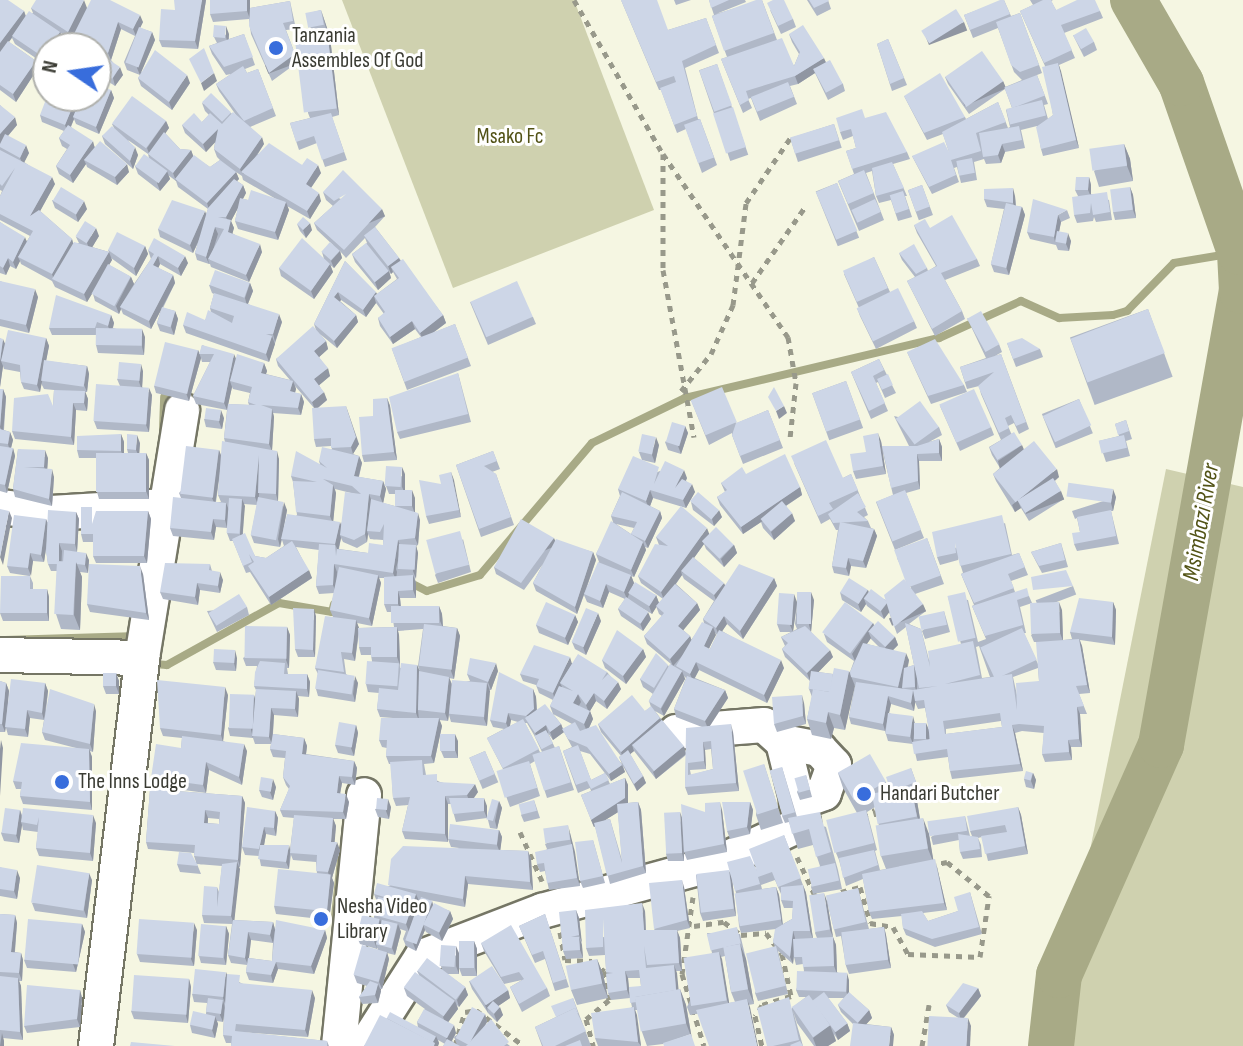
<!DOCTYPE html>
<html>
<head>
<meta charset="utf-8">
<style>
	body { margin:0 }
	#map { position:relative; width:1243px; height:1046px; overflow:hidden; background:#f5f6e2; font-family:"Sofia Sans Condensed",sans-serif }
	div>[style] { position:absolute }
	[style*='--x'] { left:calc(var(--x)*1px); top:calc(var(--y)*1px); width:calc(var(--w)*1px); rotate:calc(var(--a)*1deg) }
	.green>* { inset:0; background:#cfd1af }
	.stream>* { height:8px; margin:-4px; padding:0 4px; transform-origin:4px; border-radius:4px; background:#a8aa86 }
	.river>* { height:46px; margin:-23px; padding:0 23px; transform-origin:23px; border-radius:23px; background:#a8aa86 }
	.path>* { height:5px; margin-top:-2.5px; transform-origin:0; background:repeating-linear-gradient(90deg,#98998b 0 6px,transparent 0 12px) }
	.roads { filter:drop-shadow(2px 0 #757665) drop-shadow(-2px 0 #757665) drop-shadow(0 2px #757665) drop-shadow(0 -2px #757665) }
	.minor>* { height:34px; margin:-17px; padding:0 17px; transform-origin:17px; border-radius:17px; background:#fff }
	.wall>* { inset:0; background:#b0b8c7; transform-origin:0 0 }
	.shaded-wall>* { inset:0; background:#9096a2; transform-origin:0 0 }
	.building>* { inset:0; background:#cdd6e7; transform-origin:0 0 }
	.dots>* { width:22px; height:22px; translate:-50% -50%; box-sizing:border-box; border:4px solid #fff; border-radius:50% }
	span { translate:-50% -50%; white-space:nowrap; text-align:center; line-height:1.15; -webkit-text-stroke:6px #fff; paint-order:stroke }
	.poi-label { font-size:22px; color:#3a3b33 }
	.left { translate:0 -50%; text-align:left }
	.park-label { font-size:22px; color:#525216 }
	.water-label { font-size:24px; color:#525316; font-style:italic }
	.north { position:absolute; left:32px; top:32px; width:80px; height:80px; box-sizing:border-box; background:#fff; border:2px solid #b0b1ad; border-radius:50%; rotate:283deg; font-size:22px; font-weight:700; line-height:32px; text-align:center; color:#3a3b33 }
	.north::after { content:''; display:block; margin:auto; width:28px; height:36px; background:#386ddc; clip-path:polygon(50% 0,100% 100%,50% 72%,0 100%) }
</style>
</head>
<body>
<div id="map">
	<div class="green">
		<div style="clip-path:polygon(342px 0,574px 0,654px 210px,453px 288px)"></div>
		<div style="clip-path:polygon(1166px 469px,1243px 487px,1243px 1046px,1051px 1046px)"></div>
	</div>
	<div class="stream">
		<div style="--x:163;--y:430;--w:33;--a:-88"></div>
		<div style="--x:407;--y:581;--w:22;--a:27"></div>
		<div style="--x:427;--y:591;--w:55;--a:-16.8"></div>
		<div style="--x:480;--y:575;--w:173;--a:-49.7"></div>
		<div style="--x:592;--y:443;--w:103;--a:-25.8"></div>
		<div style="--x:685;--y:398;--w:261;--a:-13.3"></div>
		<div style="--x:939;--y:338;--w:90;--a:-24.3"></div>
		<div style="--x:1021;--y:301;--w:42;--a:24.1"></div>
		<div style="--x:1059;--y:318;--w:54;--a:-3.2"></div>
		<div style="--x:1113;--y:315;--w:15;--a:-16"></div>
		<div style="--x:1127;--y:311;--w:67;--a:-45.6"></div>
		<div style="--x:1174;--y:263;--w:67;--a:-9.5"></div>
		<div style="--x:5;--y:640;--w:133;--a:-1.7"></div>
		<div style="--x:154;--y:664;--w:13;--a:4"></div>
		<div style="--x:167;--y:665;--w:128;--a:-29"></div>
		<div style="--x:279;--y:603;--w:54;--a:9.6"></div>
		<div style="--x:332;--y:612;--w:8;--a:-76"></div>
		<div style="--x:335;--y:917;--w:58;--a:-84.1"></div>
	</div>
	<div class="river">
		<div style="--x:1051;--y:1046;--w:71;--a:-83.6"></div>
		<div style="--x:1059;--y:975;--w:252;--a:-66.1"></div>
		<div style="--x:1161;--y:745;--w:461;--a:-79.9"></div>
		<div style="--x:1242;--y:291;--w:39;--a:-93"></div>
		<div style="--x:1240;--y:252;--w:179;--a:-109.2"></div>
		<div style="--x:1181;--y:83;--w:96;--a:-120"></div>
	</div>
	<div class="path">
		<div style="--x:574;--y:0;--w:178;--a:60"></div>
		<div style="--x:663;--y:154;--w:222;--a:55.7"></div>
		<div style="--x:788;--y:337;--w:47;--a:80.1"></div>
		<div style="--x:796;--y:383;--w:55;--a:96.2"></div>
		<div style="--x:663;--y:154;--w:116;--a:90"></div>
		<div style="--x:663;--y:270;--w:170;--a:79.5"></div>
		<div style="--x:752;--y:283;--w:93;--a:-55.1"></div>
		<div style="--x:681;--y:391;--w:48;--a:-51"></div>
		<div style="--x:711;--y:354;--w:54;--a:-65.8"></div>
		<div style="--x:733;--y:305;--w:103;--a:-82.7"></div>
		<div style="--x:746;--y:203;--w:83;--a:-55.7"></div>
		<div style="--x:862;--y:816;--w:14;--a:-25"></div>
		<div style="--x:875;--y:810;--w:7;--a:74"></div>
		<div style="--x:520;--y:832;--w:54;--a:65.8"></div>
		<div style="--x:797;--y:857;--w:45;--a:65.1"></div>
		<div style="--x:841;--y:892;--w:20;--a:-15"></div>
		<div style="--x:860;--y:887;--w:37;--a:74"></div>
		<div style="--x:870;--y:923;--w:23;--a:10"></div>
		<div style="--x:893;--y:927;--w:31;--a:61"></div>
		<div style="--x:908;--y:954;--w:72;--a:2.4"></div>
		<div style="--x:980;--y:957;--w:62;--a:-81.6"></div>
		<div style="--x:989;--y:896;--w:54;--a:-141"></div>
		<div style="--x:947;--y:862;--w:14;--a:168"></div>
		<div style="--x:693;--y:897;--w:78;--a:98.1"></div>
		<div style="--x:682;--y:974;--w:75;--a:73"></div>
		<div style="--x:694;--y:926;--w:30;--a:-8"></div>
		<div style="--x:724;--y:922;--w:21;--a:37"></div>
		<div style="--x:741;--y:935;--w:25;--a:-5"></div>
		<div style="--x:766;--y:933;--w:26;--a:53"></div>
		<div style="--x:782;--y:954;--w:43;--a:77.9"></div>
		<div style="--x:791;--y:996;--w:30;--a:163"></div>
		<div style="--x:762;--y:1005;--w:13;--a:122"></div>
		<div style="--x:755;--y:1016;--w:31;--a:77"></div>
		<div style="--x:560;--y:932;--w:28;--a:80"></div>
		<div style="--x:565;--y:960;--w:27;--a:2"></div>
		<div style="--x:592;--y:961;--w:16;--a:40"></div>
		<div style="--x:604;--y:971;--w:29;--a:80"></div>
		<div style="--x:609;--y:1000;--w:30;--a:140"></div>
		<div style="--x:586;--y:1019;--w:28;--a:75"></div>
		<div style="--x:455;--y:1046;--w:35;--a:-74"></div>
		<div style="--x:465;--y:1012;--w:11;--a:-10"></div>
		<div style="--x:476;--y:1010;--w:60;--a:36.9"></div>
		<div style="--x:922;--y:1046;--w:42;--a:-80.3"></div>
	</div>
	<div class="roads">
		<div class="minor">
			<div style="--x:0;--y:507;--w:51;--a:6.7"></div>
			<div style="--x:51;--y:513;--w:116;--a:-3.5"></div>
			<div style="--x:0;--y:655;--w:142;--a:1.2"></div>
			<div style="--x:783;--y:742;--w:37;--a:11"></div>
			<div style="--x:819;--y:749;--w:22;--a:47"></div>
			<div style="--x:834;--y:765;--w:30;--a:110"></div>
			<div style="--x:824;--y:793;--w:29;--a:160"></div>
			<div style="--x:96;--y:1046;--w:391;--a:-83.2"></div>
			<div style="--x:142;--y:658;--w:251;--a:-80.8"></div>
			<div style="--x:339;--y:1046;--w:252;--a:-84.3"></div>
			<div style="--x:365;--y:1046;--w:106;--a:-57.4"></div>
			<div style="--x:422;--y:957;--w:129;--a:-21"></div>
			<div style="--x:542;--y:911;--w:185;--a:-15.4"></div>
			<div style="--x:720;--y:862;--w:92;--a:-25.2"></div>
			<div style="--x:803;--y:823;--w:83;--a:-103.9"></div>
			<div style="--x:783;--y:742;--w:25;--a:-138"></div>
			<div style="--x:764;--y:725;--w:88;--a:175.5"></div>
		</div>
	</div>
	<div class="wall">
		<div style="clip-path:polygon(0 0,24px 11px,26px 16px,33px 13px,31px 8px,87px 8px,143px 22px,140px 28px,152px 32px,155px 40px,141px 72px,190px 83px,172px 110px,141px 86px,138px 78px,140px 75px,127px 70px,124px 62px,135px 36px,121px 29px,111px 60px,123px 75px,115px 86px,100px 76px,97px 69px,104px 57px,96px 53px,96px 48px,85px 48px,76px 43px,73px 36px,71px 40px,61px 33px,63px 40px,57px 48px,48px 48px,46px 65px,15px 44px,12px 38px,9px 42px,36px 61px,38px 68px,16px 102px,0 90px)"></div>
		<div style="clip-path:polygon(206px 0,198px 49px,162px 47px,159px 40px,175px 10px)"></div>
		<div style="clip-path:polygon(210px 0,250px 0,250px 8px,290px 1px,296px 29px,286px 30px,298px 62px,272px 81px,251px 34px,249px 19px,213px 22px,210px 14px)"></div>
		<div style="clip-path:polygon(621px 0,668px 30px,706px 18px,719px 53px,685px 68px,698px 119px,700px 119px,717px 165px,702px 173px,686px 129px,677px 133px,661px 90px,659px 90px)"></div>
		<div style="clip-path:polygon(674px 0,691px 0,676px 5px)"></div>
		<div style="clip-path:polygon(709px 0,745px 0,746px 2px,716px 14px,762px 0,777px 40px,794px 66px,799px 54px,792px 42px,789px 34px,826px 62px,843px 84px,845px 91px,828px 100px,815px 73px,798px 84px,790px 86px,797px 104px,760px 121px,751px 98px,748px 99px,752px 108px,743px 113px,721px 59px,727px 57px,712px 16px,714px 15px)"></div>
		<div style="clip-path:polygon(807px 0,828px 0,831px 9px,817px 16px)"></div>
		<div style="clip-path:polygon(1004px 0,1011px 16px,1020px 13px,1042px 73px,1037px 75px,1048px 104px,1044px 105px,1048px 119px,1053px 115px,1045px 66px,1020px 11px,1033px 5px,1030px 0,1053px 0,1051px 1px,1056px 10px,1100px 11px,1103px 18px,1064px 33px,1075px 58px,1059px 65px,1079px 148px,1043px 156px,1041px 149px,1037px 126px,1021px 130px,1025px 148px,1005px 152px,1001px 163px,986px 164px,984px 159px,974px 162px,977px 180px,961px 183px,957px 167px,954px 168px,959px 182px,932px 194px,912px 156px,949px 152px,943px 134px,927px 140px,904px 96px,965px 117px,966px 119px,998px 102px,1008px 128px,1010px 127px,1006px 110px,1012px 108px,1005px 89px,969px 114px,948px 84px,945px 77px,1003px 81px,1005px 87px,1022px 80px,1014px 72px,998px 28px,973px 38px,964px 15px)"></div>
		<div style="clip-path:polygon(321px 10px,330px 37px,339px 115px,332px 117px,347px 160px,325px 167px,317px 143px,299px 150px,290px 123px,310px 118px,308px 113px,312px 32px,306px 14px)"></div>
		<div style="clip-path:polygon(770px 10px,793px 19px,796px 27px,781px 34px)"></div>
		<div style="clip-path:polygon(evenodd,229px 34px,229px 39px,244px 34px,255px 65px,245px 69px,247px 73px,258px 69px,276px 116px,250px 127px,264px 144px,258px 154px,302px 165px,321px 173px,311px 188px,321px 201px,310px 219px,287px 206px,289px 210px,278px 240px,238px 229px,235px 221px,238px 208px,231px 221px,234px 228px,232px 233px,262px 252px,249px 282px,211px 267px,210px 264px,209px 264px,197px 260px,195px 253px,198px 243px,193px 253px,160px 237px,158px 229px,206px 214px,208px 209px,178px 187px,176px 181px,168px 175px,170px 179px,160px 191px,138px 174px,135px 166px,149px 158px,148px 154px,128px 140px,138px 155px,133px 169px,105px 144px,102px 136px,114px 128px,112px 124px,166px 121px,169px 128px,165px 133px,180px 149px,191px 150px,193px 156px,210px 167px,220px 160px,217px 157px,214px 149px,215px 142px,206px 152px,185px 133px,182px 125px,202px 122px,209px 115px,205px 111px,202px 103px,236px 115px,219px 91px,216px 84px,231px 74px,226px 75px,212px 54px,209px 46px,217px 43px,214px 37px,229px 34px,236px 172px,242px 176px,243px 180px,276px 199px,248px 200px,243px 199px,246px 193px,243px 185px,237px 181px,239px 179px,236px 172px)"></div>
		<div style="clip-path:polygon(1073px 35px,1094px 42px,1097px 50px,1084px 57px)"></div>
		<div style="clip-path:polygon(888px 39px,907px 85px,892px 91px,877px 44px)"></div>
		<div style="left:717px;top:64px;width:96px;height:19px;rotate:71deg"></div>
		<div style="clip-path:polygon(111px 90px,114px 98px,99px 134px,76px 124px,74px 119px,71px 127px,95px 147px,129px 172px,117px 185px,87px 167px,86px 164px,73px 183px,59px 174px,56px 166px,67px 149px,62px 146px,59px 138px,64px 131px,42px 122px,40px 115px)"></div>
		<div style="clip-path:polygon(0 105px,17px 125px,8px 136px,29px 153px,24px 162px,55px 184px,40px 211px,72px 239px,73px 243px,79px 243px,76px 237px,99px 236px,92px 247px,109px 252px,108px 250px,145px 246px,148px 254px,136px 276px,111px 258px,112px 260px,109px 265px,131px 277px,134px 284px,151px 259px,148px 250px,188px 263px,181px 276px,160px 264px,158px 268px,173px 275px,175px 283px,163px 308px,175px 311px,178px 319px,174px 335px,160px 331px,157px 323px,161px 310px,151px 329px,123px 314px,121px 309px,119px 314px,95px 301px,93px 294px,98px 284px,87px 302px,55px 287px,52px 281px,21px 264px,20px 261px,16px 269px,10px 266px,6px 275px,0 273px,0 222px,27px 241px,30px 236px,0 220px,0 196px,2px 191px,0 190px)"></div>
		<div style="clip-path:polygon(865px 118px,907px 152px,910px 159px,893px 164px,907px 196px,905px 196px,912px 217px,898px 221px,891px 200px,879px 203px,876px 196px,872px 171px,866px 173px,884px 220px,859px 231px,838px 181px,854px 174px,846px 151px,856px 148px,853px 136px,843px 140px,840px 132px)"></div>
		<div style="left:834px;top:124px;width:25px;height:46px;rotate:72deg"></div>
		<div style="clip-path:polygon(1124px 144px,1130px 159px,1133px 181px,1099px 187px,1094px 171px)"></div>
		<div style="clip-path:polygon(1089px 177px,1091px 185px,1091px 194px,1109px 200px,1112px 220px,1096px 222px,1094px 217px,1093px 221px,1077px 223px,1074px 215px,1078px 196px,1075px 190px)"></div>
		<div style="left:837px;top:183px;width:59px;height:23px;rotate:68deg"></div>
		<div style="left:922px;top:185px;width:32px;height:15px;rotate:70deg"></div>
		<div style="clip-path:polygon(1130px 187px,1133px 195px,1136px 218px,1115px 220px,1113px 212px)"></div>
		<div style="clip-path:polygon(evenodd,323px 192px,385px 216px,375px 227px,443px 315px,446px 323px,433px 333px,455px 324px,471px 366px,407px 390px,392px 349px,421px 337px,415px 329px,393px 344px,380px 326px,378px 318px,384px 314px,376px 303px,366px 317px,341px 300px,340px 301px,356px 315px,358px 322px,337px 348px,320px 334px,326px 341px,328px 349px,319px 357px,330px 376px,319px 385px,327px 400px,318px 408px,359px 444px,353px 454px,359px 456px,362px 463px,359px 477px,383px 481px,386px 489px,383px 503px,395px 506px,395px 494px,389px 494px,386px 486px,405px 474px,405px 491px,415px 498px,415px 512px,420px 520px,418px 545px,416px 546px,418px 553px,415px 579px,416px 583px,416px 598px,400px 598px,401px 606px,439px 606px,442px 614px,443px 626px,457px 628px,460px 636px,454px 679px,449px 678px,452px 684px,470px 681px,467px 674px,498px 671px,491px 690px,489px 690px,487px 726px,451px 722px,449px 715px,448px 721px,439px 720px,442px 726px,434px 763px,424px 764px,426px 775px,440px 782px,478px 792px,474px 798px,487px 806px,487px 818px,456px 822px,451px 804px,448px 804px,448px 842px,405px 839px,402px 831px,408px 805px,396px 806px,393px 798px,391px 764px,389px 764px,386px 756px,387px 748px,382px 747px,379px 740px,393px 718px,380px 717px,377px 709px,379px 693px,368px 692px,366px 684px,372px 661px,371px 655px,361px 655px,359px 647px,359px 633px,355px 661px,344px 659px,346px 674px,358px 683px,355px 702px,318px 696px,316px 689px,318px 674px,315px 668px,333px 617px,330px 610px,334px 593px,319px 594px,316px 586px,319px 550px,296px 547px,312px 578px,271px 605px,250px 572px,246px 573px,233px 541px,230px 541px,227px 533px,227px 528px,216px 527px,214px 540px,173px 536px,170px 528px,181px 498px,179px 493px,219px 450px,221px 456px,225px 442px,224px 438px,227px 410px,196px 404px,193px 396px,210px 362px,202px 362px,201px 358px,189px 401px,156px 393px,154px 386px,198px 350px,200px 354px,202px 345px,236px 359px,264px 363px,267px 371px,266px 374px,290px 380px,278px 366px,276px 359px,316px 330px,314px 324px,345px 261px,377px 294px,397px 279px,393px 272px,391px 274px,389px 271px,391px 278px,378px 290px,355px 262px,352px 254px,367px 243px,365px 238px,346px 258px,340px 251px,342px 258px,334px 268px,330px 265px,333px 272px,314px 299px,281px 276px,279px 268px,324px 259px,322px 252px,333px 245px,317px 230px,314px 223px,333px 206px,326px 200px,323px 192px,295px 386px,314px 408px,314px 439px,316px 447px,331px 446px,332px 449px,319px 461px,320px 464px,291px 476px,293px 482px,297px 515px,284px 527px,287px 510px,278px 501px,279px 459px,272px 450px,274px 417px,273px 413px,301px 415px,304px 402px,301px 394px,295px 393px,296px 389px,295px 386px,323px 192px,232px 387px,233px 389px,250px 393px,248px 402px,249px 405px,228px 404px,232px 387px,323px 192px,220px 473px,218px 495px,221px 502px,216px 502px,220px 473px,323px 192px,335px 489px,355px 494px,341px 524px,333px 521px,336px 493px,335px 489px,323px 192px,244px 504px,257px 505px,251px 535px,254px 543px,280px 547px,282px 540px,284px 546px,266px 558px,255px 556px,243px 534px,244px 504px,323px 192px,368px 534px,370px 539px,383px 540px,383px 545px,368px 553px,339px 549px,341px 538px,343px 542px,357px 548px,367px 542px,368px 534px,323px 192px,379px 578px,384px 578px,384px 604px,387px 612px,392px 612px,394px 627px,359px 628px,357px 623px,372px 626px,381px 583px,379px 578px,323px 192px,423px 629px,418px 666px,420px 672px,417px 665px,400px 668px,399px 635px,398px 631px,423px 629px)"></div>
		<div style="clip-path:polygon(1015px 196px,1016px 206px,1022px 207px,1025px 215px,1009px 275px,994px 272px,991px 264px,1004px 209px,987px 207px,984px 199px)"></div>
		<div style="clip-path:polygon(52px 200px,87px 209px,78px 222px,55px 208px)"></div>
		<div style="clip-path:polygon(1067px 210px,1070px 218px,1061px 222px,1059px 232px,1071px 241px,1069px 251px,1058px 250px,1056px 245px,1030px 239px,1027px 232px)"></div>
		<div style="clip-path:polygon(297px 224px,312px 230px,306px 238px,300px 231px)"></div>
		<div style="clip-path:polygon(914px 225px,930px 228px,977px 259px,980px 266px,945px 280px,962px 311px,965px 319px,935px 336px,907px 281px,915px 277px,902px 260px,899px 253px,927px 268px,928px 271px,936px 266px,917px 233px)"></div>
		<div style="clip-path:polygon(874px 257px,890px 292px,914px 321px,917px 328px,876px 349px,860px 316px,857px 308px,859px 308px,844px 274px)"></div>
		<div style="clip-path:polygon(0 281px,38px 297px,29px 333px,0 326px)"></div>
		<div style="clip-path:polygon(250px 283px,253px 291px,248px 304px,282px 322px,269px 362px,186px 333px,183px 325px,205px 320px,211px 312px,210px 308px,214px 294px,212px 293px,209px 285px)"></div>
		<div style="clip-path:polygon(470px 302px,533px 317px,536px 324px,488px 345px)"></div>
		<div style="left:1148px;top:309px;width:72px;height:83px;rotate:70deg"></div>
		<div style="clip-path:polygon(111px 315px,114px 323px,113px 328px,145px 337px,144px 355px,98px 353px,96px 345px,96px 335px,52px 335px,49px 328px)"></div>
		<div style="clip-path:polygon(967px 318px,999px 344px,1002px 352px,995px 356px,1001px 354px,1029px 429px,1019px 434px,1014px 423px,1008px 426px,1011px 433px,1024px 450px,1059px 477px,1055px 481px,1064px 499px,1029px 521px,1021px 508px,1015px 512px,996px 481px,993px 474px,1000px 468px,992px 455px,989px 447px,1001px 440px,981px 394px,979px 386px,967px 389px,960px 367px,986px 358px)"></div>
		<div style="clip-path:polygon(0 338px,5px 345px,46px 338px,49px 346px,46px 361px,87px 366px,89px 374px,87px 392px,85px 392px,88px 399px,87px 411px,76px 410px,74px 445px,15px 439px,12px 431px,53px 406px,54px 390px,44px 389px,41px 383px,40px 392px,24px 389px,21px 382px,20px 372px,4px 369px,3px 366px,0 387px)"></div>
		<div style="clip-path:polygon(1007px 343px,1040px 349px,1043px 357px,1016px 367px)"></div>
		<div style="clip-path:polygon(907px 352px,964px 385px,967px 392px,931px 404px)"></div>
		<div style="clip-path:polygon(879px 359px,896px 393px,885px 398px,878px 382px,876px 383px,888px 411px,871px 419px,851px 372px)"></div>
		<div style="clip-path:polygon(143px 371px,142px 387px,152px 395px,149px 432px,97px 429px,94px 421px,120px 386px,117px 379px)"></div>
		<div style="clip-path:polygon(458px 373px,471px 422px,400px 439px,397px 432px)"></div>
		<div style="left:846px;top:381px;width:50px;height:36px;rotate:70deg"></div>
		<div style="clip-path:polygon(0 389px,3px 389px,6px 397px,4px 430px,10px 432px,13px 440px,11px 448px,13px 448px,15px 456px,7px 493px,0 491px)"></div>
		<div style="clip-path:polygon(387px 398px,390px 406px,397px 460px,364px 462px,362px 455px,373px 416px)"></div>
		<div style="left:1079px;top:399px;width:37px;height:40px;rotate:68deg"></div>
		<div style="clip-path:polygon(691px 400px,737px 423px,768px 410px,783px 448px,743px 464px,732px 435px,732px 433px,709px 445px)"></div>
		<div style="clip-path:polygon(940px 406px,991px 427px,994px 435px,960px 451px)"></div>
		<div style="clip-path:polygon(894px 416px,939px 427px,942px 435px,929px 442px,939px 439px,942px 447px,942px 461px,919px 461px,920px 489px,906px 493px,924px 538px,895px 550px,876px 502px,893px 495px,882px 449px,886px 474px,856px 479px,853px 471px,866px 452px,881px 441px,882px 446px,909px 446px)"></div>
		<div style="clip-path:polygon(224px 418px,222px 429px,206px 427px,204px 419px)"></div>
		<div style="clip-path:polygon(1126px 420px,1132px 439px,1126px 441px,1130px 456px,1106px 462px,1099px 441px,1119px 436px,1115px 424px)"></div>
		<div style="clip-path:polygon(685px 426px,688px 433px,681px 454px,668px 450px,665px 442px)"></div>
		<div style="clip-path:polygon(121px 434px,124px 442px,124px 453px,128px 453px,127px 449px,140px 443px,139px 453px,146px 453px,149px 460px,149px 499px,99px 499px,97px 492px,96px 458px,79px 458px,77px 450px)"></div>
		<div style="clip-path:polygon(659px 445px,655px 463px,642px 460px,639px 452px)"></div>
		<div style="clip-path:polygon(18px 449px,48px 458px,47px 469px,54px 477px,52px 506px,15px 497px,13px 489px)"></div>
		<div style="clip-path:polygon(493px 451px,500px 469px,492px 472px,496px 474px,514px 525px,481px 537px,456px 465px)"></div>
		<div style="clip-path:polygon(794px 463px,843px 478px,851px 474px,868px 515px,864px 517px,868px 521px,871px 528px,874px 529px,877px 536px,866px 568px,851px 566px,849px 576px,834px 573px,832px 566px,838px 530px,836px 530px,830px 519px,821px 524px)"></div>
		<div style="clip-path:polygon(evenodd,660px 471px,687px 478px,686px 481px,695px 492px,686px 508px,653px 498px,650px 506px,660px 511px,662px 518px,648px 548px,645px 547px,646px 550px,634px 577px,631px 576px,634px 583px,632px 588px,656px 595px,659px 603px,663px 599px,641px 583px,638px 576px,659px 545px,656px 537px,709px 535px,734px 545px,737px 553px,724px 567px,706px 549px,704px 544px,694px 558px,725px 585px,774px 578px,777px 586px,743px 639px,727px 624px,722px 631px,784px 668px,767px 703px,699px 670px,695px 678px,725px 690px,728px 698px,709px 726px,733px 732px,739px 791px,688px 795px,685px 787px,686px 755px,656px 779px,634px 751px,630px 754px,643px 776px,646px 783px,637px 791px,623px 766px,625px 772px,611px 781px,590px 754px,580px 751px,591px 780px,605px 773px,610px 784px,625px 778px,628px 785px,628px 803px,638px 802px,641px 810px,646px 873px,610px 884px,595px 826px,594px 827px,581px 795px,591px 791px,590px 788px,578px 793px,563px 751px,572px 747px,564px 732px,553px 740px,548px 733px,555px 748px,559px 746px,574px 790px,547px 798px,535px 761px,530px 764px,540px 796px,510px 807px,498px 774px,504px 771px,487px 738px,504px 729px,493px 727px,490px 720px,533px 689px,536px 697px,537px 710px,553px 714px,550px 706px,553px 700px,539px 693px,536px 685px,523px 681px,520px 674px,572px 663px,607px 672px,621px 689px,607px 709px,596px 701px,590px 711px,593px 719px,589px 728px,622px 764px,619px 757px,621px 756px,601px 732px,598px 724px,645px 711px,651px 707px,649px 701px,653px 694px,643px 687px,640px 679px,668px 665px,669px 667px,671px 664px,647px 644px,644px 636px,662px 616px,659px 614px,656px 606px,652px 614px,640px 607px,651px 619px,643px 631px,621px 616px,618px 609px,625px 599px,609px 592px,603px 608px,587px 602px,584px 595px,577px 614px,536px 591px,533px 583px,543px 564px,524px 590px,496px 574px,494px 567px,555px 541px,593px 552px,596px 560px,586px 590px,599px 562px,596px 554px,613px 522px,611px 516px,620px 496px,618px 489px,660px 471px,616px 524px,634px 528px,631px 534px,616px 524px,660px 471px,682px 575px,684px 579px,714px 601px,703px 619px,704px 623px,691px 640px,690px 636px,683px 630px,700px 610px,697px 603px,676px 584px,682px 575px,660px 471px,715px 633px,717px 635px,710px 649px,709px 649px,715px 633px,660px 471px,684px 676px,686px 678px,674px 709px,676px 717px,702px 727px,686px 752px,655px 711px,664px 716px,685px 679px,684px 676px,660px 471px,553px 714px,572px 724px,563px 729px,561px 724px,553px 714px,660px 471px,511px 720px,518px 722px,510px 726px,511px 720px,660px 471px,525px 723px,527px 723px,534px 735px,542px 752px,540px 752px,525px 723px,660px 471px,711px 749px,713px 769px,691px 775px,690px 770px,706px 769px,705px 750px,711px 749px,660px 471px,618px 812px,622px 860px,610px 819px,605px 820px,618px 812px)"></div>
		<div style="clip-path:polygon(451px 472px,461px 517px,429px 524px,426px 516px,441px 484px)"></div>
		<div style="clip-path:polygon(746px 474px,800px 487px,802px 495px,786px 506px,795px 521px,774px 540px,763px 528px,761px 522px,743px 534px,720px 505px,717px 497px,725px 492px,721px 483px)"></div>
		<div style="clip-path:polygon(1116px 497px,1113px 511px,1111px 511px,1119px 544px,1077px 551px,1074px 544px,1080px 532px,1077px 518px,1075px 519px,1072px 511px)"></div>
		<div style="clip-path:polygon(691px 502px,722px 517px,714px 526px,693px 510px)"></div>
		<div style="clip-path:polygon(148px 511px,151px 519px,147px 563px,96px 563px,93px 556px,93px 542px,83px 542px,81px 534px)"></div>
		<div style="clip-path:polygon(76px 512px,79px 519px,77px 552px,89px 560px,88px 573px,80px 572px,82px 577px,80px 630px,61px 629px,56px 614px,57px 571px,51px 571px,48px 564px,46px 549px,44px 562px,33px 561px,30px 576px,33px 583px,33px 589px,47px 589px,49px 597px,49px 621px,3px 621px,0 613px,29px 576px,10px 573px,7px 566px,46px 519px,47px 522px)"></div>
		<div style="clip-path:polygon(evenodd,1005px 523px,1012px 555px,1019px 553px,1028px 575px,1011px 581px,1015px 592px,1029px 596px,1032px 603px,1020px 607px,1026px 633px,1024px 633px,1038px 664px,1038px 642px,1034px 642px,1031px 635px,1062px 610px,1063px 640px,1072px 639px,1070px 632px,1113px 602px,1116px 610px,1115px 645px,1080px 640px,1082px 646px,1090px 693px,1079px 694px,1087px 714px,1080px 714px,1082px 747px,1071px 747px,1072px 760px,1045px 762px,1042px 754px,1044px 733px,1022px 731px,1015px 733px,1023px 771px,952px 779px,950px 771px,948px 757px,917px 761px,913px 744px,888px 741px,885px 731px,851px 724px,849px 717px,855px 685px,854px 685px,845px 730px,834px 728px,831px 739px,812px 735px,807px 719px,812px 697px,809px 689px,810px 681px,785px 657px,782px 649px,785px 646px,781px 637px,791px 632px,780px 632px,777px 624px,797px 602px,814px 600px,811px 632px,833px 657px,818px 672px,833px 674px,850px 672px,854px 661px,827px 642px,824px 634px,873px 623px,874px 625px,895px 637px,898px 645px,893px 650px,909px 660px,908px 667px,914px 665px,906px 627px,897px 634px,889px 612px,884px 619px,867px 606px,866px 604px,861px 612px,842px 600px,840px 592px,868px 590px,869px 593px,886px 600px,911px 588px,897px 558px,927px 538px,944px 584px,915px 594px,926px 611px,909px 624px,921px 629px,929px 660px,961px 644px,948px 597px,968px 600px,978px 642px,986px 639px,972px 606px,974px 605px,961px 574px,963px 573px,958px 557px,958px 560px,940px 565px,937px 557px,1005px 523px,797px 605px,795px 624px,797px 629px,793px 631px,797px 605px,1005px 523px,871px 638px,871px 639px,879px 647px,867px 644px,871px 638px,1005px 523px,979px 646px,990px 677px,982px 678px,976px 647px,979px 646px,1005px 523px,1038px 668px,1039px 681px,1017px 695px,1013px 677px,1038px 668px,1005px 523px,915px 702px,918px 709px,925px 708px,929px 729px,915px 723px,889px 713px,891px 704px,914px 711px,915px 702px,1005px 523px,1001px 721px,1002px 727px,946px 734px,946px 729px,1001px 721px)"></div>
		<div style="clip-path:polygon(463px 539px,471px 572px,438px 583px,435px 575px)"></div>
		<div style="clip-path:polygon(1061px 543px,1068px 567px,1042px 573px,1031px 552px)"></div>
		<div style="clip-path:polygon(210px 564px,212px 571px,223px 580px,220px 593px,200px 590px,198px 605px,163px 599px,160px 592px)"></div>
		<div style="clip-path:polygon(143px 574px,149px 620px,90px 612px,87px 604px)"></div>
		<div style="left:1073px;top:586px;width:9px;height:40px;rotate:69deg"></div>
		<div style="clip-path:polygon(247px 607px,249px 615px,217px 632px,207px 611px)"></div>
		<div style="clip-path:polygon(944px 611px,950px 632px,925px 639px,922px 631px)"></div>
		<div style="clip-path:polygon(575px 615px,578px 622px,568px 645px,539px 633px,536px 625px)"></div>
		<div style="clip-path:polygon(316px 616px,315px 657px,298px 657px,295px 649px)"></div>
		<div style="clip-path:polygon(601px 621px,586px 655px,575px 649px,572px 642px)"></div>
		<div style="clip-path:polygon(287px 627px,290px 635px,289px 668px,287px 668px,288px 674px,307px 674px,310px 682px,309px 697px,298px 696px,299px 699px,298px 717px,274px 715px,273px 734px,304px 738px,307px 746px,306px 754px,354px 761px,357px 768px,355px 785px,342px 783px,340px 793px,349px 802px,346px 819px,333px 819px,336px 826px,334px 842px,340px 850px,332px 878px,334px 883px,329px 920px,276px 914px,274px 906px,317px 874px,316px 862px,293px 860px,291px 855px,289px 869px,261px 866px,259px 856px,245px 855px,242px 847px,275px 811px,278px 818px,276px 836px,266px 834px,264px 845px,290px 850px,294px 818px,283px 817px,280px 810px,289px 789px,286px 785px,283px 777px,285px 758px,273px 757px,270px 749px,271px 744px,255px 744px,253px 738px,230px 736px,228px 728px,254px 695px,255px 699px,256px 690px,254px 686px,257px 666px,246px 666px,243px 658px)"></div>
		<div style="clip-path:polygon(643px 649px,646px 657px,626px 684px,605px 668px,602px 660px)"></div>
		<div style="clip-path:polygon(237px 658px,236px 671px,216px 670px,213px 662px)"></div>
		<div style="clip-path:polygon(116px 673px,119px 681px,119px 694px,106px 694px,103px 686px)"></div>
		<div style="clip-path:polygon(0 681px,6px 683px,9px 691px,7px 717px,45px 683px,48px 691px,46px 712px,96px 711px,93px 752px,90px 751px,92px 757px,92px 810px,23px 804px,20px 796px,21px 789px,16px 789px,13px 781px,76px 748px,45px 740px,42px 732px,44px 720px,30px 718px,28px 737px,8px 735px,6px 728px,5px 732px,0 732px)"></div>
		<div style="clip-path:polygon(228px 695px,223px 741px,247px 751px,242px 785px,209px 770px,206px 793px,154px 786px,151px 778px,181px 748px,182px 738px,163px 736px,160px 728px)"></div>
		<div style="clip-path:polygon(804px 703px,806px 724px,777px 732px,774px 724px)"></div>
		<div style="clip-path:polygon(356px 725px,358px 733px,354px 756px,338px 753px,335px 745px)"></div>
		<div style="clip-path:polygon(458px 741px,458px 758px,444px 758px,441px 751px)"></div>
		<div style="left:485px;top:751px;width:34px;height:17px;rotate:67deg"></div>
		<div style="clip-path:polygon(764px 764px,783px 823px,761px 830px,756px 815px)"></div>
		<div style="clip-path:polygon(782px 767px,797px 817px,826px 827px,838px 870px,842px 889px,813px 894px,811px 887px,820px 866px,813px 845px,798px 849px,789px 822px,785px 823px,782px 816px)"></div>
		<div style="clip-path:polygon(evenodd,911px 768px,919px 790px,913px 792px,917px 801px,920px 819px,929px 834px,933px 859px,937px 867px,947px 910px,923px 913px,928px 921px,958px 911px,970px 892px,982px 934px,935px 947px,906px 935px,903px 928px,902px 916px,872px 919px,869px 912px,863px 879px,846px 886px,839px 860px,836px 853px,857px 813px,843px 788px,838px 773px,886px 782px,889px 790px,911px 768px,875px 807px,879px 826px,881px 856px,886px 869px,880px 870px,875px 851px,877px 850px,867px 812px,875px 807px)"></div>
		<div style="clip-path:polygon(1033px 773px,1036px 780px,1034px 789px,1026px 787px,1024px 779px)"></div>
		<div style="clip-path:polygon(806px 775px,812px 797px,800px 800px,797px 792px)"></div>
		<div style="clip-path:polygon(276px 787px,273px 800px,262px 797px,259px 790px)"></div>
		<div style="clip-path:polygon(evenodd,150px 789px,242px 796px,245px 803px,240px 867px,239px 867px,234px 920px,273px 922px,275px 929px,325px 930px,327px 938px,314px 974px,278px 969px,273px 983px,249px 980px,246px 972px,247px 965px,231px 963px,228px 955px,232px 924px,204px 923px,202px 915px,217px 887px,219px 892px,222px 866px,197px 864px,201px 874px,180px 872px,177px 864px,196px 862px,194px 856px,194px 853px,148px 849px,146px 842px,150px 789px,208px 818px,219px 819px,219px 824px,208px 823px,208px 818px,150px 789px,251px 940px,273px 943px,272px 961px,249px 958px,251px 940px)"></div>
		<div style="clip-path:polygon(534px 800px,540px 818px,524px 822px,521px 815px)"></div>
		<div style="clip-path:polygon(499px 801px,502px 808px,497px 829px,490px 828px,488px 820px)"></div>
		<div style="clip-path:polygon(750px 802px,753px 810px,750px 834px,730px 839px,727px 831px)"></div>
		<div style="clip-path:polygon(391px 807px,389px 819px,378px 817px,375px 809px)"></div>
		<div style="clip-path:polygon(1018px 807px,1021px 815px,1028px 854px,988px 861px,982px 837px,978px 838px,981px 845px,982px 857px,963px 859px,960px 852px,959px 840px,933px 845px,931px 837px,965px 816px,970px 836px,972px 836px,970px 831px)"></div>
		<div style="clip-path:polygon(20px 810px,22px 815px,96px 823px,93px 861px,39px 856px,36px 848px,38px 832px,23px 830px,22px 825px,19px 843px,4px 841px,1px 833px)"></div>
		<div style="clip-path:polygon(722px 810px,727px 852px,687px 860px,684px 852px,684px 840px,684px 861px,668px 861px,666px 854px,682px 818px,705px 812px)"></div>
		<div style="clip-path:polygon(499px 830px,502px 837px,500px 850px,528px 851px,531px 859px,533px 890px,468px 884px,465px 907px,429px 900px,432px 901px,433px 905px,450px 911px,453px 919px,442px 941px,426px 932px,425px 930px,416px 951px,406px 946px,403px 939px,406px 931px,400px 929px,401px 932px,395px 955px,387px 953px,389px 959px,382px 989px,380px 989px,381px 991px,378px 1003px,362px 1004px,359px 997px,367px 986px,357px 983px,354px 975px,378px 949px,377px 948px,377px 949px,360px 944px,357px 937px,374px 918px,374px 915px,377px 902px,374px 894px,459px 848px,451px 847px,448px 839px)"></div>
		<div style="clip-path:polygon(570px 833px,580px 886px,549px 890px,545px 871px,540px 872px,537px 864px,547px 849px,545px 844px)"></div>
		<div style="clip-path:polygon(evenodd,784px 835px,806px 893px,813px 938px,817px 938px,815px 933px,827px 901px,858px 888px,869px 929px,884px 927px,886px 935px,891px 968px,849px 974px,846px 966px,841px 936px,836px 937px,827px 901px,833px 937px,836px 945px,837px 972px,849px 980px,849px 993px,869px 1010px,872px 1018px,866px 1024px,891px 1027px,894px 1035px,853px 1024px,841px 1012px,838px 1005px,844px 998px,828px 998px,847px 1023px,850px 1031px,838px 1040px,834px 1034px,836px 1041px,828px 1046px,814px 1046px,797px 1023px,793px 1011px,803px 1046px,767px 1046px,792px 1008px,806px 997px,799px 997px,796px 990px,804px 971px,803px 964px,796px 965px,794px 957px,793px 964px,778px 951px,788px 994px,758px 1001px,755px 993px,775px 947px,773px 942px,776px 929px,741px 933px,739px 926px,736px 893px,732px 878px,736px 916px,703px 921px,700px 913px,696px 875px,756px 870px,784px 835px,775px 880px,781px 894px,781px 900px,784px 908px,793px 908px,792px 919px,783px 924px,779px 895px,776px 887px,762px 889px,761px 885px,775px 880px)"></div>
		<div style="clip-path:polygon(593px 840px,605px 883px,583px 888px,580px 881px)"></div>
		<div style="clip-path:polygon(0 867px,20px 878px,17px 899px,0 896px)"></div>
		<div style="clip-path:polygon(92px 880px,87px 918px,35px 911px,32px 903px)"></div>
		<div style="clip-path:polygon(evenodd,684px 887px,690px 928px,677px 931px,680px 938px,682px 971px,676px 971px,678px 990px,680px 989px,686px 1005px,691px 1034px,663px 1044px,647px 1046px,642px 1032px,638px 1010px,635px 1010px,641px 1046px,598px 1046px,595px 1038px,632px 1007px,630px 998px,611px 1000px,608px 993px,605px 955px,589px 956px,586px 948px,645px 911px,646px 930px,654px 930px,684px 887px,628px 978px,640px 978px,641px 986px,629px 992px,628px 978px)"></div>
		<div style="clip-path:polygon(576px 910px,579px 918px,583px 958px,566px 959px,563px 951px)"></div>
		<div style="clip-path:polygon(0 914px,15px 915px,17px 923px,15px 952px,21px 953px,23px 960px,22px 981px,19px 981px,21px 986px,23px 1040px,3px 1038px,4px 1041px,0 1046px)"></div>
		<div style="clip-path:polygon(545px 914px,569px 987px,555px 991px,545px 959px,535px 963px,519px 926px)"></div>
		<div style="clip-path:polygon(82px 924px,85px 932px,76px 972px,27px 968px,24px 960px)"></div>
		<div style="clip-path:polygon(226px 926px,229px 934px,226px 965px,201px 963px,199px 956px)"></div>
		<div style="clip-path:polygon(197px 930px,194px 966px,140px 962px,137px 954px)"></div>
		<div style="clip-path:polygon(evenodd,707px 933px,740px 934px,746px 959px,754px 1004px,690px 1015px,687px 1007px,712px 953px,707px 933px,725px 956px,731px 992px,735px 1002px,729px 1003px,721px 957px,725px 956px)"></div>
		<div style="clip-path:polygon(474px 941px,477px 949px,477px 976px,462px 976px,459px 968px)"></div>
		<div style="clip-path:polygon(481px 943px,547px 988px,550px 996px,522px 1012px,510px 987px,522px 980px,504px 984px,484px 951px)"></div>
		<div style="clip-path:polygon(459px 953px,459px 974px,447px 974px,465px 987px,468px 995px,459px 1007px,457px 1005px,458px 1009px,448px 1022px,456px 1033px,452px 1041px,457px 1045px,454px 1037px,485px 1014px,487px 1022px,485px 1026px,510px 1046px,443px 1046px,445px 1044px,438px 1040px,439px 1043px,438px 1046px,364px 1046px,387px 1018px,418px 1027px,417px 1022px,425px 1009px,407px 996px,404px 988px,419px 975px,417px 971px,442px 970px,441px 966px)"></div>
		<div style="clip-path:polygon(597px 959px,603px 974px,608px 998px,577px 1005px,571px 990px)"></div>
		<div style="clip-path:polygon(227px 976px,243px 984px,315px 998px,308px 1037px,239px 1032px,327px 1041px,329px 1046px,231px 1046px,231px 1043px,226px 1043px,223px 1035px,224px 1015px,223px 1022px,217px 1021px,218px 1024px,215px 1038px,192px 1033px,190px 1025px,206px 1014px,207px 1003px,194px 1002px,192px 994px)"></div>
		<div style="clip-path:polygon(189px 979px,191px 987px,188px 1023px,134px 1019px,131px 1011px)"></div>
		<div style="clip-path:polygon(469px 981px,508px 990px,510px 998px,498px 1006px,503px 1015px,497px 1022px,488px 1013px,472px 989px)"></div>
		<div style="clip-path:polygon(978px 988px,981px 996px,964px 1018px,971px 1026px,949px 1012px,946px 1005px)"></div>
		<div style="clip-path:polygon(80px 990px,82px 998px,80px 1027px,27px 1033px,24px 1026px)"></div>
		<div style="clip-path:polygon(573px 998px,591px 1046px,542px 1046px,535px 1027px,556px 1017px)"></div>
	</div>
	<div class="shaded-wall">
		<div style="clip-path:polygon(84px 0,87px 8px,71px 40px,68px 32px)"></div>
		<div style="clip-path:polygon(202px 0,206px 0,198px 49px,195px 41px)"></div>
		<div style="clip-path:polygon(247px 0,250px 0,250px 19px,247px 11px)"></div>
		<div style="clip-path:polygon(321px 10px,330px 37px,339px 115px,337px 108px,327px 32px)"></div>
		<div style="clip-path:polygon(24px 11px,26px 18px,0 54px,0 43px)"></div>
		<div style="clip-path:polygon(140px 15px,143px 22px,136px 36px,133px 29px)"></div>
		<div style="clip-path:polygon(118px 22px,121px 29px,111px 60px,108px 53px)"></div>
		<div style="left:964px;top:22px;width:9px;height:41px;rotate:69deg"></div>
		<div style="clip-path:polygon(226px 26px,229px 34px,228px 44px,226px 37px)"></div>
		<div style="clip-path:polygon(60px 32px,63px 40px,57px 48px,49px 48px)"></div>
		<div style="clip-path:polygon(152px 32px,155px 40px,140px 75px,137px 68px)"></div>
		<div style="clip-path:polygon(48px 50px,48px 62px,46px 65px,43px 57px)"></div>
		<div style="left:295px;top:54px;width:9px;height:32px;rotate:69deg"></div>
		<div style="clip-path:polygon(824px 58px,827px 65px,813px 69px,815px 73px,798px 84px,795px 76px)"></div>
		<div style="clip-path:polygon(36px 61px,38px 68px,16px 102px,13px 94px)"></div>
		<div style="clip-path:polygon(1058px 63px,1061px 71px,1079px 148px,1076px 140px)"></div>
		<div style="clip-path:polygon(120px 67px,123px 75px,115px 86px,113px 78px)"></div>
		<div style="clip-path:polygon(214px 73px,217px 81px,204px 91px,201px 83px)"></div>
		<div style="clip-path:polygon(187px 75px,190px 83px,172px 110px,169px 102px)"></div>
		<div style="left:1003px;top:81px;width:8px;height:45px;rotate:67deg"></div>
		<div style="clip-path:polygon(111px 90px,114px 98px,99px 134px,96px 127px)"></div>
		<div style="clip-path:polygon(77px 96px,82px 96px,73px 117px,74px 119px,68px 133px,65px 125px)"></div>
		<div style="clip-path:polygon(15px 117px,17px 125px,0 145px,0 134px)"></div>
		<div style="clip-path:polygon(166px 121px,169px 128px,150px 156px,147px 148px)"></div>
		<div style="clip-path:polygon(218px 129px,221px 136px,206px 152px,203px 144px)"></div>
		<div style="clip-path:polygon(262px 137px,264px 144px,244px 174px,241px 172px,240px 169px)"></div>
		<div style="clip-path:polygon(93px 141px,95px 149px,84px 160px,86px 164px,73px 183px,70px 175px)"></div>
		<div style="clip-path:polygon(1002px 144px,1005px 152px,1001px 163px,998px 155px)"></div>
		<div style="clip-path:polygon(1124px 144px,1130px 159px,1133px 181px,1127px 166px)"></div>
		<div style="clip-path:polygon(26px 145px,29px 153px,23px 165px,20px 158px)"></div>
		<div style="clip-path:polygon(135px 147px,138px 155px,133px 169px,130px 161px)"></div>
		<div style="clip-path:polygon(191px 150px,194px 158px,176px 181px,173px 173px)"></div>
		<div style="clip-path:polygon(127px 164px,129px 172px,117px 185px,115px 177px)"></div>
		<div style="clip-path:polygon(318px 165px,321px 173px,308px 192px,306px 184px)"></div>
		<div style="clip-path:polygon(167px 171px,170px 179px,160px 191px,157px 183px)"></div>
		<div style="clip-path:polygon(236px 172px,239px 179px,209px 210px,207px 203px)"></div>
		<div style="clip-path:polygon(52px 177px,55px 184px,33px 224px,30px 216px)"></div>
		<div style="clip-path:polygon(1089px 177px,1091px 185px,1091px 197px,1088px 190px)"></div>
		<div style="clip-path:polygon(243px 185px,246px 193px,231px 221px,234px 228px,231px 239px,228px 232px,229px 224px,226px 217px)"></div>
		<div style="clip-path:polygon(1130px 187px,1133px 195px,1136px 218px,1133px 210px)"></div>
		<div style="clip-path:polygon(1013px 188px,1015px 196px,1016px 210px,1013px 203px)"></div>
		<div style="clip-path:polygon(319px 193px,321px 201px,310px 219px,307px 211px)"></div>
		<div style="clip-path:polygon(84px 201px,87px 209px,78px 222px,76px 215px)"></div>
		<div style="clip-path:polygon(286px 202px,289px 210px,278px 240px,275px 232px)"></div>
		<div style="clip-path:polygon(1022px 207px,1025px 215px,1009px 275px,1006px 267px)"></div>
		<div style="left:382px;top:209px;width:8px;height:56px;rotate:67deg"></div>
		<div style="clip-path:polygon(205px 211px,208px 219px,193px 253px,190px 245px)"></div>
		<div style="clip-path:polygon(1058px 215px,1061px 222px,1057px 242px,1055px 242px,1054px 237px)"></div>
		<div style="clip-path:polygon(310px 223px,312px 230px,306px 238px,303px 230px)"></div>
		<div style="clip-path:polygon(215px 227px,218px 234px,210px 260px,208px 259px,209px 264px,206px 257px)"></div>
		<div style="clip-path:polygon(96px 228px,99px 236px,90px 251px,87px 243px)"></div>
		<div style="clip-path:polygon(1068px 233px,1071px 241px,1069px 251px,1066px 244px)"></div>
		<div style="clip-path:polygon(25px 237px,28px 245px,18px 257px,20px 261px,16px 269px,13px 262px)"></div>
		<div style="clip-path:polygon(72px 239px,74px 247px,54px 280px,52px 274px)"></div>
		<div style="clip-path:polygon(260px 244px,262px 252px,249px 282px,246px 275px)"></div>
		<div style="clip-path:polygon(145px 246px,148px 254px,136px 276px,134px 268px)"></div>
		<div style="clip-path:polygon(340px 251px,342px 258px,334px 268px,331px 261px)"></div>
		<div style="clip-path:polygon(109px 252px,112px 260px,87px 302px,84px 294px)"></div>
		<div style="clip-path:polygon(158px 256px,160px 264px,156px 273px,153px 265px)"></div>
		<div style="clip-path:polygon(185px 256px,188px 263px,181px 276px,178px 268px)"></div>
		<div style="clip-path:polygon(8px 258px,10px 266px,6px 275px,3px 268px)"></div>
		<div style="clip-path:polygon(399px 258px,402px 265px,391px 267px,393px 272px,391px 274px,388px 266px)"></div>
		<div style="clip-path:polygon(330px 264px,333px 272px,314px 299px,311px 291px)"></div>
		<div style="clip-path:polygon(389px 271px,391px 278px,378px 290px,375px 282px)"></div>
		<div style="clip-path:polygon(173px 275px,175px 283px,151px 329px,149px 321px)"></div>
		<div style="clip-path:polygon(131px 277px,134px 284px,120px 307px,121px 309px,119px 314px,116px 306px)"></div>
		<div style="clip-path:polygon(250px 283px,253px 291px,247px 306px,245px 298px)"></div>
		<div style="clip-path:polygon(35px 289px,38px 297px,29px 333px,26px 325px)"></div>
		<div style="clip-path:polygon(338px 292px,341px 300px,337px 305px,334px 297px)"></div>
		<div style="clip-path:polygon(376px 292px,379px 299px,374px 296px,376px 303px,366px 317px,363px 310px)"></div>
		<div style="clip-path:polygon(175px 311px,178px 319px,174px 335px,171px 327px)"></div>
		<div style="clip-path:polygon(279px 314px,282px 322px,275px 342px,273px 334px)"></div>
		<div style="clip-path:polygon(111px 315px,114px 323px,111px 334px,108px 326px)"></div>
		<div style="clip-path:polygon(356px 315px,358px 322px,337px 348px,334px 341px)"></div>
		<div style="clip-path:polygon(443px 315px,446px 323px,423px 340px,420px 333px)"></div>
		<div style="clip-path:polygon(412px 321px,415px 329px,393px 344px,390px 337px)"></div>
		<div style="clip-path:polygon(142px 329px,145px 337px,144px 355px,142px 347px)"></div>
		<div style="clip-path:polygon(272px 336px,275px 344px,269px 362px,266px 354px)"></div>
		<div style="clip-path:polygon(46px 338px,49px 346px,40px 392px,37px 385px)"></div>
		<div style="clip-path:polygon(3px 339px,6px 346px,1px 361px,3px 366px,0 387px,0 361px)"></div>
		<div style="clip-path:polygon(326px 341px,328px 349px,317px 359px,314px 351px)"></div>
		<div style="clip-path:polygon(198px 350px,201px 358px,189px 401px,186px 393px)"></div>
		<div style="clip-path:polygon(234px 354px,237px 361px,230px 381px,232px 387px,227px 410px,224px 403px)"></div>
		<div style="clip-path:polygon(264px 363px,267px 371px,264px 380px,261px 373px)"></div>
		<div style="clip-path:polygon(141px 364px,143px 371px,142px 390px,139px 382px)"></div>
		<div style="clip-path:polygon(87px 366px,89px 374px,87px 392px,84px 385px)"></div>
		<div style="clip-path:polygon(328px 368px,330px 376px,317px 387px,314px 379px)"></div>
		<div style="clip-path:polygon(293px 381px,296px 389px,293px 399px,290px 391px)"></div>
		<div style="clip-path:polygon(149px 388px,152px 395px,149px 432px,146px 425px)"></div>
		<div style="clip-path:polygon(3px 389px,6px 397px,3px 434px,0 427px)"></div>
		<div style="clip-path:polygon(85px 391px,88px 399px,87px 411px,84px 403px)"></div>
		<div style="clip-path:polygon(324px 392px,327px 400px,315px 410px,312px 402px)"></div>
		<div style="clip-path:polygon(301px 394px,304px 402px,301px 415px,298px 408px)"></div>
		<div style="clip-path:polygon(387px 398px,390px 406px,397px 460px,394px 452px)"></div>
		<div style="clip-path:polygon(73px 403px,76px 410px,74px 445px,71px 437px)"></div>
		<div style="clip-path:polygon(346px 406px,359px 444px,353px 454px,351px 447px)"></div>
		<div style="clip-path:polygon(784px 406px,787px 413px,779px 419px,776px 411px)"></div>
		<div style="clip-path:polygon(272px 409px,274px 417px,272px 451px,269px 444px)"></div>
		<div style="clip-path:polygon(221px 410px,224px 418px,222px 429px,219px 422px)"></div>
		<div style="clip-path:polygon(685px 426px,688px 433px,681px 454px,678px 446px)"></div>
		<div style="clip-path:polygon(10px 432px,13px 440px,10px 452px,8px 444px)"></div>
		<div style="clip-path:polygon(878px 433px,881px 441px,886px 474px,883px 466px)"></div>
		<div style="clip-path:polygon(121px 434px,124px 442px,124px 459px,121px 451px)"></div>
		<div style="clip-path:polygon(137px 435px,140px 443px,139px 457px,136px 450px)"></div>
		<div style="clip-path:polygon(656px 437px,659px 445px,655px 463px,652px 455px)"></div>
		<div style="clip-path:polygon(939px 439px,942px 447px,942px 461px,939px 453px)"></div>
		<div style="clip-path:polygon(1022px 445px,1025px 452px,1000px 469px,998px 461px)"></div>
		<div style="clip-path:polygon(13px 448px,15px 456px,7px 493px,5px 485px)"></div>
		<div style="clip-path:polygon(45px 450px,48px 458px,47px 474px,44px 467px)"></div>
		<div style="clip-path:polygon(219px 450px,222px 458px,215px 505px,212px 498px)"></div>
		<div style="clip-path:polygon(277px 451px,279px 459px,278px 502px,276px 494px)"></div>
		<div style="clip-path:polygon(146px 453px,149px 460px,149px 499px,146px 491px)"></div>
		<div style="clip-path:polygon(917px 454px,919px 461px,920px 489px,918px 481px)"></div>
		<div style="clip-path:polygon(259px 455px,262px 463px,258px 505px,255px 497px)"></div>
		<div style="clip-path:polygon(359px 456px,362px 463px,357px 483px,354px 476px)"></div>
		<div style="clip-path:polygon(402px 467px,405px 474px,405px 494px,402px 487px)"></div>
		<div style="clip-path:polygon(52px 469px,54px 477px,52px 506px,49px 499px)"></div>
		<div style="clip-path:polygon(1057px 469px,1059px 477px,1022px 507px,1018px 501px,1021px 508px,1015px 512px,1012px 505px)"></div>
		<div style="clip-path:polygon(684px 470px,687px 478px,678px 496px,675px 488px)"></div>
		<div style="clip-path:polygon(451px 472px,454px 480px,461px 517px,459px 510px)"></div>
		<div style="clip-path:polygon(383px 481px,386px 489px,383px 504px,380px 496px)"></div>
		<div style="clip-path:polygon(692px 484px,695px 492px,686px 508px,683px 500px)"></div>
		<div style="clip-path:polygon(333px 485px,336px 493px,333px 524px,330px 516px)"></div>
		<div style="clip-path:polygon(800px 487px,802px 495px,743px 534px,741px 527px)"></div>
		<div style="clip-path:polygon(1113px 489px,1116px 497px,1113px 511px,1111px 503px)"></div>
		<div style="clip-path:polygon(412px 490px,415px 498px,415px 514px,412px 506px)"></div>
		<div style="clip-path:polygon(650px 490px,653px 498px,649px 509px,646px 501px)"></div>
		<div style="left:1061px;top:491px;width:9px;height:41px;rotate:69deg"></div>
		<div style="clip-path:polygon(369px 494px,372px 502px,367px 531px,368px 534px,367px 542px,365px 534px)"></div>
		<div style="clip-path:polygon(242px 499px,245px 506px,242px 541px,240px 534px)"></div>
		<div style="clip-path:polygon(284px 502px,287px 510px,280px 547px,278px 539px)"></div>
		<div style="clip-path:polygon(226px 503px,229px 510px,227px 528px,225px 520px)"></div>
		<div style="clip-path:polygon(719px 510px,722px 517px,714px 526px,712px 519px)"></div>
		<div style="clip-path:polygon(9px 511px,12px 518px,3px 565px,0 557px)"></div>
		<div style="clip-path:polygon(148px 511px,151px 519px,147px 563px,144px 556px)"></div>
		<div style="clip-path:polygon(660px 511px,662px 518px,648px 548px,645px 541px)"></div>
		<div style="clip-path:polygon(76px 512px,79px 519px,77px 552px,75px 544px)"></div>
		<div style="clip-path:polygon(418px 513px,420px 520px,418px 545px,415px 538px)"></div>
		<div style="clip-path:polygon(792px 513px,795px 521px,774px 540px,771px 532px)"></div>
		<div style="clip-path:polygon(46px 519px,49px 527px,44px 562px,41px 555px)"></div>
		<div style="clip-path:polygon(213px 519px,216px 527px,214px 540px,211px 532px)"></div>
		<div style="clip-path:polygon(340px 522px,343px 530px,340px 535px,341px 538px,338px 551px,335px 544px)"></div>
		<div style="clip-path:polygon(707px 528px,710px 536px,703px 542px,704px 544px,683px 573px,681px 571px,682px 575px,664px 600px,661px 592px)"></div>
		<div style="clip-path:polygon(874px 529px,877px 536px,866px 568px,863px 561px)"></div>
		<div style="left:554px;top:538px;width:8px;height:56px;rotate:67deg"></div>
		<div style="clip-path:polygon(398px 540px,401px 548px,396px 569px,397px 572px,396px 580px,393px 573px)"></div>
		<div style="clip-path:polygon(643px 542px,646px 550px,634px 577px,631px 570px)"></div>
		<div style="clip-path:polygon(59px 543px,62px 551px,61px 572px,58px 564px)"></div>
		<div style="clip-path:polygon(416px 545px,418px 553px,416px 579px,413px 571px)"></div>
		<div style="clip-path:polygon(734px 545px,737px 553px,724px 567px,721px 559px)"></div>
		<div style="clip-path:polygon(593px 552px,596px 560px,577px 614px,575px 607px)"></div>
		<div style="clip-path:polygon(30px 553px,33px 561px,31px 576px,28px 568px)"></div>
		<div style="clip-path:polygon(86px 553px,89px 560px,88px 573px,85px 565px)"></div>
		<div style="clip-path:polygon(848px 558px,851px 566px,849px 576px,846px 568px)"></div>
		<div style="clip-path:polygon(76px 562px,82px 577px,80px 630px,74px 615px)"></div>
		<div style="clip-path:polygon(334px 564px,337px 572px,336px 593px,333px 585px)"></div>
		<div style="clip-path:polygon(140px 566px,143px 574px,149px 620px,146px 613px)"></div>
		<div style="clip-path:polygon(309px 570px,312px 578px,271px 605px,269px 597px)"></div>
		<div style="clip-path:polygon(220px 572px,223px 580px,220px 593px,218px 586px)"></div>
		<div style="clip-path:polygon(378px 575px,381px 583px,372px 626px,369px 618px)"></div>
		<div style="clip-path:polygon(413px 575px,416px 583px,416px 598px,413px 590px)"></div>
		<div style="clip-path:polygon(631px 575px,634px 583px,627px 599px,624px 592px)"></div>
		<div style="clip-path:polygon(774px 578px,777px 586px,743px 639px,740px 631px)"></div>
		<div style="clip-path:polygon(197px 583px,200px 590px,198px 605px,195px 597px)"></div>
		<div style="clip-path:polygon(724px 583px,727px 591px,717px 603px,714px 595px)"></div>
		<div style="clip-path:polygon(606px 584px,609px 592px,603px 608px,600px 601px)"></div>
		<div style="clip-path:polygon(47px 589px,49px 597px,49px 621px,47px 613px)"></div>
		<div style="clip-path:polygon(868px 590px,870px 598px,864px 599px,866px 604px,861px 612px,858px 604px)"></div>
		<div style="clip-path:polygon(398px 591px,400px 598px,401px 611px,398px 604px)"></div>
		<div style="clip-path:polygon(811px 592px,814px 600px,811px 632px,809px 625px)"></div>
		<div style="clip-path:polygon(794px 594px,797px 602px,793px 632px,790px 625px)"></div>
		<div style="clip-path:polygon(656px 595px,659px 603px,652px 614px,649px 606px)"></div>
		<div style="clip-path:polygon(888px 602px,891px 610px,884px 619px,881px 611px)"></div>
		<div style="clip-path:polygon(1059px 602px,1062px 610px,1063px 641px,1060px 633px)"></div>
		<div style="clip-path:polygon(1113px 602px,1116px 610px,1115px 645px,1112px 637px)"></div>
		<div style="clip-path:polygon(697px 603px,700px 610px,681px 633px,678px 626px)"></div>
		<div style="left:923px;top:604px;width:8px;height:37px;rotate:67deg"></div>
		<div style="clip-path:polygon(439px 606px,442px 614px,443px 628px,440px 621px)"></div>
		<div style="clip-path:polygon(314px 609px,316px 616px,315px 657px,313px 650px)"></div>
		<div style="clip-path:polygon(648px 612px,651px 619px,643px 631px,640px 623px)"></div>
		<div style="clip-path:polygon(598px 613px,601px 621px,586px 655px,583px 647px)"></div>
		<div style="clip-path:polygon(575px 615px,578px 622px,568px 645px,565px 638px)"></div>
		<div style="clip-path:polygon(724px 616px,727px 624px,719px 636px,716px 628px)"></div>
		<div style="clip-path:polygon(356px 620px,359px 628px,355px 661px,352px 653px)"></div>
		<div style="clip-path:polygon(873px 623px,876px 631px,868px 631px,871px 638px,855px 661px,852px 654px)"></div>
		<div style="clip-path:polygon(287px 627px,290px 635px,289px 668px,286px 660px)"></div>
		<div style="clip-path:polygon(397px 627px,399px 635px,400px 665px,397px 657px)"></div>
		<div style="clip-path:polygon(713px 627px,716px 635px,706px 654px,704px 646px)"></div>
		<div style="clip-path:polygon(457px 628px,460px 636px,454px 679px,451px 671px)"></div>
		<div style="clip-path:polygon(690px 636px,693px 644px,673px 666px,670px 659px)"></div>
		<div style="clip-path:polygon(895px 637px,898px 645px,888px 655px,885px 647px)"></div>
		<div style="clip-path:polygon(1079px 639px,1082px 646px,1090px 693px,1087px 685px)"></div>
		<div style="clip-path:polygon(643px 649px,646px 657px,626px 684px,623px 676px)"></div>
		<div style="clip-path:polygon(235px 650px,237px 658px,236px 671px,234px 663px)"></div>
		<div style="clip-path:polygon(830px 650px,833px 657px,810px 681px,807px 673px)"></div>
		<div style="clip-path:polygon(906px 653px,909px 660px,901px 695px,898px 687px)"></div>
		<div style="clip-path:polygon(570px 657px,572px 664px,560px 683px,562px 687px,555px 701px,553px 693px)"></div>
		<div style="clip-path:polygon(781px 660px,784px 668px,767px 703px,764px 695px)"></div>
		<div style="clip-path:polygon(696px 662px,699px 670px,693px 681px,690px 674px)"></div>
		<div style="clip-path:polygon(496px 663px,498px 671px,491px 690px,488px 682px)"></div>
		<div style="clip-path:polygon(417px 665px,420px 672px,418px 710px,419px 721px,416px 713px)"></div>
		<div style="clip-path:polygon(914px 665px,917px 673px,917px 695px,915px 687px)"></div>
		<div style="clip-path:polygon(682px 671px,685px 679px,664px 716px,661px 709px)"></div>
		<div style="clip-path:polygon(849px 671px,855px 686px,845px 730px,840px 715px)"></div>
		<div style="clip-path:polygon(116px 673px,119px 681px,119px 694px,116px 686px)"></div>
		<div style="clip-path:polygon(307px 674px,310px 682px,309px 697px,307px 689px)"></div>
		<div style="clip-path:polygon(355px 676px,358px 683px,355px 702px,353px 694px)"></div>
		<div style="clip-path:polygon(449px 677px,452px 685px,448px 721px,445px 713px)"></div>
		<div style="clip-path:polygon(618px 682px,621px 689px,607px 709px,604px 701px)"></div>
		<div style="clip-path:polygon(6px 683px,9px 691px,5px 732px,2px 724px)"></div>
		<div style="clip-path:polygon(45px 683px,48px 691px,44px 720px,42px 713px)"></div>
		<div style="clip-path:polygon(487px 683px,490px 691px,487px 726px,484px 719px)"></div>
		<div style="clip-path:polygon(225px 687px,228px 695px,223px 742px,221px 735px)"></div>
		<div style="clip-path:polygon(533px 689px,536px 697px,537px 716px,526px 716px)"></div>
		<div style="clip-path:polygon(725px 690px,728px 698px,708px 729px,705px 721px)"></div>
		<div style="clip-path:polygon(913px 690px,916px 697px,914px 711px,911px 703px)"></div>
		<div style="clip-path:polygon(296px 691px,299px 699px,298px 717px,295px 709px)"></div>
		<div style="clip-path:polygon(594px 693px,596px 701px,590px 711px,593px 719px,587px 732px,584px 724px,589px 713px,586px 705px)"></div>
		<div style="clip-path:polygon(578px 694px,581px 702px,576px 711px,573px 703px)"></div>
		<div style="clip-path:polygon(254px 695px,256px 703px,253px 738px,251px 730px)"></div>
		<div style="clip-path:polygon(802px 695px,804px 703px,806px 724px,803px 716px)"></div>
		<div style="clip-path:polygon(888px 696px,891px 704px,885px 731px,883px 724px)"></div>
		<div style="clip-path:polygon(94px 704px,96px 711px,93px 752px,90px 744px)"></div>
		<div style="clip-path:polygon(1077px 707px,1080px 714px,1082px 747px,1079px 739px)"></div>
		<div style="clip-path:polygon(271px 708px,274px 715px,272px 744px,269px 737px)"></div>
		<div style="clip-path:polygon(27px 710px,30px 718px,28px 737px,25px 729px)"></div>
		<div style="clip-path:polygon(828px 712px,834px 728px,831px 739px,826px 723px)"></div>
		<div style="clip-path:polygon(508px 713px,511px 720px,509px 730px,506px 723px)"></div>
		<div style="clip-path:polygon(913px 716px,915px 724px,913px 744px,910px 736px)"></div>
		<div style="clip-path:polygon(439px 718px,442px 726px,434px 763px,431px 756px)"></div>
		<div style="clip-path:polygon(660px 718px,663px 725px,632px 745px,634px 751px,623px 760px,621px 752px)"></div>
		<div style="clip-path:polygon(926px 723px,929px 730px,929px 746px,926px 738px)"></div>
		<div style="clip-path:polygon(561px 724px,564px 732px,553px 740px,550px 732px)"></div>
		<div style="clip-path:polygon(731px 724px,733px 732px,739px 791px,736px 783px)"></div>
		<div style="clip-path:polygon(356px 725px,358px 733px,354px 756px,351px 748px)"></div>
		<div style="clip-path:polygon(546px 725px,548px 733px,538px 740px,535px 733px)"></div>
		<div style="clip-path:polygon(1012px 725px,1015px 733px,1023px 771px,1020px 764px)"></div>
		<div style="clip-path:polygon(455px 734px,458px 741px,458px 758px,455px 750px)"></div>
		<div style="clip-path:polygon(304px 738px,307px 746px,305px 762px,302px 754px)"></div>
		<div style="clip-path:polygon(1px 740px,3px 748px,0 796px,0 749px)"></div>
		<div style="clip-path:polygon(1068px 740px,1071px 747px,1072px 760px,1069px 752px)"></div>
		<div style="clip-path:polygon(703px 742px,705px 750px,706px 769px,704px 761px)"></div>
		<div style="clip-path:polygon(244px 744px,247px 751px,242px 785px,239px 777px)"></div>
		<div style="clip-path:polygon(684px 746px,686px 754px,656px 779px,653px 772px)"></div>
		<div style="clip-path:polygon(89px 749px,92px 757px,92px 810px,90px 802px)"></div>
		<div style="clip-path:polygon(354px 761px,357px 768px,355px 785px,352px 777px)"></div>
		<div style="clip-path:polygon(206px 762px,209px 770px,206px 793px,203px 785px)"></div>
		<div style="clip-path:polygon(622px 765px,625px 772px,611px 781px,609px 774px)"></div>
		<div style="clip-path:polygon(1033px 773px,1036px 780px,1034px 789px,1031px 781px)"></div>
		<div style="clip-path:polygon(339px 776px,342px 783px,339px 800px,337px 793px)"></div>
		<div style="clip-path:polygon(643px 776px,646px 783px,637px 791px,634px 784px)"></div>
		<div style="clip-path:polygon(625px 778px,628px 785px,628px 806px,594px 827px,591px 820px)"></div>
		<div style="clip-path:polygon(273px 779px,276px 787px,273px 800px,270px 792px)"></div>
		<div style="clip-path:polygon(475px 784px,478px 792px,470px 803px,467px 795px)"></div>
		<div style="clip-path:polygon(911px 786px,917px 801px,922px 831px,917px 816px)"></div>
		<div style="clip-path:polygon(346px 794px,349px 802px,346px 819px,343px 812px)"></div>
		<div style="clip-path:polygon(242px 796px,245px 803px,240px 867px,238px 860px)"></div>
		<div style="clip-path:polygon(445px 796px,448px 804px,448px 842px,445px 834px)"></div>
		<div style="clip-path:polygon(484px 798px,487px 806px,487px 818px,484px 811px)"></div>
		<div style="clip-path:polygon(388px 799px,391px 807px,389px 819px,386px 811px)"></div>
		<div style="clip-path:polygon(499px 801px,502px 808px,497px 829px,495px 821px)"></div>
		<div style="clip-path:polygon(638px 802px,641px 810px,646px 873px,643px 866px)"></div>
		<div style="clip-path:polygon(720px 802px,722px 810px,727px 852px,724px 844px)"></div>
		<div style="clip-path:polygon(750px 802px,753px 810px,750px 834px,747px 827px)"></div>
		<div style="clip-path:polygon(1018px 807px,1021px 815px,1028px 854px,1025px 846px)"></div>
		<div style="clip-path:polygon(20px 810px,22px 818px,21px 822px,22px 825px,19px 843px,16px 835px)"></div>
		<div style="clip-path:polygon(205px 810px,208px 818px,207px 831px,204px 823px)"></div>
		<div style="clip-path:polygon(275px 811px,278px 818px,276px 836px,274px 828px)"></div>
		<div style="clip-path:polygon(680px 812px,683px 820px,684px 861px,682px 853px)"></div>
		<div style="clip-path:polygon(93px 815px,96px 823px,93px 861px,90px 853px)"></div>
		<div style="clip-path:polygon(333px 818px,336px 826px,334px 850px,331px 842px)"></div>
		<div style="clip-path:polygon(923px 818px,929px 834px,934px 864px,928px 849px)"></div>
		<div style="clip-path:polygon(568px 825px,575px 852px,580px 886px,577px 878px)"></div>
		<div style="clip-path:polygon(264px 827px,266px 834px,262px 857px,259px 849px)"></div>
		<div style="clip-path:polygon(499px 830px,502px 837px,500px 853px,497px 845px)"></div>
		<div style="clip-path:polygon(337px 842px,340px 850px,332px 878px,334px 883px,329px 920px,327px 912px,330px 879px,328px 872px)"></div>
		<div style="clip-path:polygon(289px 845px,291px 853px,290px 853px,289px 869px,286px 862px)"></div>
		<div style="clip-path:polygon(528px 851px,531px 859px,533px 890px,530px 882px)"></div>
		<div style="clip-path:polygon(935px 859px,937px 867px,947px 910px,944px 903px)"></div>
		<div style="clip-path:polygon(237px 862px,240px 869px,234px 924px,231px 916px)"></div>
		<div style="clip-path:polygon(17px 870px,20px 878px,17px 899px,14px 891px)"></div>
		<div style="clip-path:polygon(729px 870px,732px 878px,736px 916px,734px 909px)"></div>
		<div style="clip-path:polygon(89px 873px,92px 880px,87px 918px,84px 910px)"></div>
		<div style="clip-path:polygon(465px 876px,468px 884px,465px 907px,463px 899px)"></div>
		<div style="clip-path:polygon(682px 880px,684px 887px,690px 928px,687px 920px)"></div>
		<div style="clip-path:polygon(803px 885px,806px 893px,813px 939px,810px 931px)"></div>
		<div style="clip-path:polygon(776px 887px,779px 895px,783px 928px,781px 920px)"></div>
		<div style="clip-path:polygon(824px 893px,827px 901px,833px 937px,830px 930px)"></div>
		<div style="clip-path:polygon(416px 894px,419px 901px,409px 932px,406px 924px)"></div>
		<div style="clip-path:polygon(432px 901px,434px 909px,423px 924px,425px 930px,416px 951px,413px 943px)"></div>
		<div style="clip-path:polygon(642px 903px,645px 911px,646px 937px,644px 930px)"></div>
		<div style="clip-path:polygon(576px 910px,579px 918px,582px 943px,579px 935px)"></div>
		<div style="clip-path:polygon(450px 911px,453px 919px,442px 941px,439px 933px)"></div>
		<div style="clip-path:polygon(15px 915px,17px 923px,14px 960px,11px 952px)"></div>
		<div style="clip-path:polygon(380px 919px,383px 927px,376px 944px,377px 949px,374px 941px)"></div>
		<div style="clip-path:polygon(273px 922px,275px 930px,273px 943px,270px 935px)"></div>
		<div style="clip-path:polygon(194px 923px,197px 930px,194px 966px,191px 959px)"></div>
		<div style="clip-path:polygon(82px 924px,85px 932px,76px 972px,73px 964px)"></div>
		<div style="clip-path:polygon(398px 924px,401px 932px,395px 955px,392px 948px)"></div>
		<div style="clip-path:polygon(226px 926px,229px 934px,226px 965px,224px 958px)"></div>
		<div style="clip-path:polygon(884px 927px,886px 935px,891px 968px,888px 960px)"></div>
		<div style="clip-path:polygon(325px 930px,327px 938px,314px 974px,311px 966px)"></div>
		<div style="clip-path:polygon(677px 930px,680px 938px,682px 971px,679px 963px)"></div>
		<div style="clip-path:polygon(793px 931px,795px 938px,793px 964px,790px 957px)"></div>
		<div style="clip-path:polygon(248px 932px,251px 940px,248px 965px,245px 958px)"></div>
		<div style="clip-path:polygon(579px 937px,582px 945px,583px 958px,580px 950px)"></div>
		<div style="clip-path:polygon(833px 937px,836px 945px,837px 974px,834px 966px)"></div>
		<div style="clip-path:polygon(474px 941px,477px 949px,477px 976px,475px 968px)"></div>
		<div style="clip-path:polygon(740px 944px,746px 959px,754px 1004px,748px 989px)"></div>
		<div style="clip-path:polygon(456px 946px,459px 953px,459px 974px,456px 966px)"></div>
		<div style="clip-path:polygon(387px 952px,389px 959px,382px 989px,379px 982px)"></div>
		<div style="clip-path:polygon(719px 952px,722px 959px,730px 1008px,727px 1000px)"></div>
		<div style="clip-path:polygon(21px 953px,23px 960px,22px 981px,19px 973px)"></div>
		<div style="clip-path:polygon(597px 959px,603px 974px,608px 998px,602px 983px)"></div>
		<div style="clip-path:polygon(276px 962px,278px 969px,273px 983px,271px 975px)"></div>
		<div style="clip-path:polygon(674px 965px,677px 973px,680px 1005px,677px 998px)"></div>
		<div style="clip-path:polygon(625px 971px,628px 978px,630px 998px,627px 990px)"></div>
		<div style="clip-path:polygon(226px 972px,229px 980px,226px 1006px,223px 998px)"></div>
		<div style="clip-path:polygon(847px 973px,849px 980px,849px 999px,846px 991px)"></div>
		<div style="clip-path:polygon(18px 978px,21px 986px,23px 1040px,20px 1032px)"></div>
		<div style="clip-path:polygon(189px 979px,191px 987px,188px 1023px,186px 1016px)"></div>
		<div style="clip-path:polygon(378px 984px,381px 991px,378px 1003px,375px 995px)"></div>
		<div style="clip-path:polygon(465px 987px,468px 995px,459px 1007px,457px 1000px)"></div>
		<div style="clip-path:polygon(978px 988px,981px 996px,961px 1021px,959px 1013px)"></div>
		<div style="clip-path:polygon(680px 989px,686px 1005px,692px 1039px,686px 1023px)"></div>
		<div style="clip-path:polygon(80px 990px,82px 998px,80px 1027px,77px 1019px)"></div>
		<div style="clip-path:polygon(312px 990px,315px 998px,308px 1037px,305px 1030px)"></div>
		<div style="clip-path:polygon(508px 990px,510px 998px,491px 1011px,487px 1008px,488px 1013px,485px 1005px)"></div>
		<div style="clip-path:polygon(747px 999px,750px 1007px,758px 1046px,757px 1046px)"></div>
		<div style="clip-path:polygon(223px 1000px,225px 1008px,223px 1022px,220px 1015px)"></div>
		<div style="clip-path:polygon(455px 1001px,458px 1009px,446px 1025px,443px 1017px)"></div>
		<div style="clip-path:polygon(500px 1007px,503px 1015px,497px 1022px,494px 1014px)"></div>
		<div style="clip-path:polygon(634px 1007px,637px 1015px,641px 1046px,638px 1042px)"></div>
		<div style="clip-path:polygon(869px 1010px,872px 1018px,861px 1030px,858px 1023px)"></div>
		<div style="clip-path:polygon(485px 1014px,487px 1022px,473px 1046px,467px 1045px)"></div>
		<div style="clip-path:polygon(215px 1016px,218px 1024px,215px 1038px,212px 1030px)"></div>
		<div style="clip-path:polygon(968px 1018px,971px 1026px,970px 1046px,966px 1046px)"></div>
		<div style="clip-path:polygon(847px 1023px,850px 1031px,838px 1040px,835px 1032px)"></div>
		<div style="clip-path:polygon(454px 1025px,456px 1033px,449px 1046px,446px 1038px)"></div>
		<div style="clip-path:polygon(830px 1025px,836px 1041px,828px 1046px,816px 1046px,813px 1038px)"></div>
		<div style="clip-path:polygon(891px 1027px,894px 1035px,893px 1046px,889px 1046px)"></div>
		<div style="clip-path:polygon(2px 1033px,4px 1041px,4px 1046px,0 1046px)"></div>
		<div style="clip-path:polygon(436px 1036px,439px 1043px,438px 1046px,433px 1046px,432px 1044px)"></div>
	</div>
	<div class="building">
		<div style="clip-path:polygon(0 0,8px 0,24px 11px,0 43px)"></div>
		<div style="clip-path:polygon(36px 0,84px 0,68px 32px,31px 8px)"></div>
		<div style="clip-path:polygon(91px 0,110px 0,140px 15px,133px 29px,118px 22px,108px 53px,73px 36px)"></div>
		<div style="clip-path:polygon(174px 0,202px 0,195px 41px,159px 40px,161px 9px,175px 10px)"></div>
		<div style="clip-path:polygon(210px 0,247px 0,247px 11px,210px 14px)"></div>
		<div style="clip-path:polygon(621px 0,657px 0,668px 30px,706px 18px,716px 45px,682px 61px,697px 116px,674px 125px,660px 88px,676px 82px,674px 76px,656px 82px)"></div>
		<div style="clip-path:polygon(709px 0,729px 0,711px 8px)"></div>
		<div style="clip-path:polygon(756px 0,762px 0,774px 33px,724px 51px,712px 16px)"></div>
		<div style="clip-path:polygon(773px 0,784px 0,793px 19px,778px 26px,767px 3px)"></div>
		<div style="clip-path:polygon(809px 0,828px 0,829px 1px,814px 8px)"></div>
		<div style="clip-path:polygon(1000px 0,1004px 0,1010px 14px,970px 30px,964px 15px)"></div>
		<div style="clip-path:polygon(1043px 0,1051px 0,1056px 10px,1077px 0,1095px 0,1100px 11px,1061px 25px,1072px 50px,1044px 63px,1020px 11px)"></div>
		<div style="clip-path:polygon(290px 1px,293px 21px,283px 23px,295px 54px,269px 73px,249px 26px,250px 8px)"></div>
		<div style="left:956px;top:9px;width:15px;height:41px;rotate:58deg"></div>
		<div style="left:321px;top:10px;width:15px;height:16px;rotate:79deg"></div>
		<div style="clip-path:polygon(29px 11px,60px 32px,49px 48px,48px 48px,43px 57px,12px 36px)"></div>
		<div style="clip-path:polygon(1020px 13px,1039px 65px,1020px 72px,1011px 65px,996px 22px)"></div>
		<div style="left:214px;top:25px;width:12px;height:12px;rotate:5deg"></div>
		<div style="clip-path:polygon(803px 25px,824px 58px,795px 76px,746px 91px,749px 100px,740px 105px,721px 59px,782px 38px,794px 66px,800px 52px,789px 34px)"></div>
		<div style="left:139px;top:27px;width:14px;height:38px;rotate:21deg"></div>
		<div style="left:1086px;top:28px;width:16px;height:15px;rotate:60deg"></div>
		<div style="left:327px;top:30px;width:79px;height:33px;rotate:83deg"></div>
		<div style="clip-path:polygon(244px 34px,253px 57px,224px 67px,209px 46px)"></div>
		<div style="clip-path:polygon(888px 39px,904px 78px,890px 84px,877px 44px)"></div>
		<div style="clip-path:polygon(8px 41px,36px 61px,13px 94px,0 85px,0 52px)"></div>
		<div style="clip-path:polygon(204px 48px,214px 73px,201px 83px,189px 59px)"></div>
		<div style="clip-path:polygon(155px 50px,187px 75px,169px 102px,138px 78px)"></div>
		<div style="left:982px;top:51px;width:37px;height:45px;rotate:55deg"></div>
		<div style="left:105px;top:57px;width:18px;height:14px;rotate:34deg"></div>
		<div style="left:830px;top:60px;width:27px;height:19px;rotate:62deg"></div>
		<div style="clip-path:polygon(1058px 63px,1076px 140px,1041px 149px,1036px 127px,1053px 115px,1042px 67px)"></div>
		<div style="left:717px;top:64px;width:44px;height:19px;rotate:70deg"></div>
		<div style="clip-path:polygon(243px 66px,247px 73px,258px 69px,273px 108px,244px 121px,216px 84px)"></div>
		<div style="clip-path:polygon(940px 73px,965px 117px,924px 133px,904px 96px)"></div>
		<div style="left:1037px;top:75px;width:22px;height:35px;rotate:69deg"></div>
		<div style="left:788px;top:82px;width:16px;height:40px;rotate:68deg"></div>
		<div style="clip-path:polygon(96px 84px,111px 90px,96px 127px,73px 117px,82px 96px,96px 96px)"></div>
		<div style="left:211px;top:93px;width:28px;height:13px;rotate:44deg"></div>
		<div style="clip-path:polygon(48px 94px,48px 96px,77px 96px,65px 125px,40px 115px)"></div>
		<div style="left:132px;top:96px;width:42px;height:34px;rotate:36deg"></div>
		<div style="left:1042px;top:100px;width:16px;height:37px;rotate:76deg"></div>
		<div style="clip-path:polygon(998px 102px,1006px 122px,976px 133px,981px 151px,951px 160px,956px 175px,929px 187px,912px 156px,944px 142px,949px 152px,942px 132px)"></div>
		<div style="clip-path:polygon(0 105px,15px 117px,0 134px)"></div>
		<div style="left:733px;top:107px;width:42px;height:21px;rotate:72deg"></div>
		<div style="clip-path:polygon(862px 109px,865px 118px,886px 112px,907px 152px,852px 169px,846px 151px,856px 148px,851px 129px,840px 132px,836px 118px)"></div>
		<div style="clip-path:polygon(233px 112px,262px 137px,240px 169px,214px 149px,218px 129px,203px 144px,182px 125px,194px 113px,202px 122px,210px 113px,222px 124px)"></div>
		<div style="clip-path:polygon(331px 113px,344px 152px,322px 160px,314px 136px,296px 142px,290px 123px)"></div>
		<div style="left:700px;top:119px;width:41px;height:17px;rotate:70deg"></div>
		<div style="left:834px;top:124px;width:17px;height:46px;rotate:73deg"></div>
		<div style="clip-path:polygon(68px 125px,93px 141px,70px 175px,56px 166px,70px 145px,59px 138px)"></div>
		<div style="clip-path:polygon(112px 126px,135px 147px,130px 161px,102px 136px)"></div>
		<div style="clip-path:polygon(1019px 126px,1022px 140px,1002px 144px,998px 155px,983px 157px,979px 133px)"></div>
		<div style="clip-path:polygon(164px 132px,180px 149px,191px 150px,173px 173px,148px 154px)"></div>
		<div style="clip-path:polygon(5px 134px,26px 145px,20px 158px,0 147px,0 144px)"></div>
		<div style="clip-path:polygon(100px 141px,127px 164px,115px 177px,84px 160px)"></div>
		<div style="clip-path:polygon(269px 143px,302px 165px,307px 158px,318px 165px,306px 184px,319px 193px,307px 211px,241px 172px)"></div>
		<div style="left:1124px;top:144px;width:22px;height:35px;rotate:82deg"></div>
		<div style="clip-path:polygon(0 150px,52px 177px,30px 216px,39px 210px,72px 239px,52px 274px,18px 257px,33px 231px,0 214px,0 196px,15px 168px,2px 186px,0 184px)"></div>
		<div style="left:144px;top:154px;width:29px;height:15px;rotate:36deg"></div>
		<div style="clip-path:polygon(194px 155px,210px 167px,220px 160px,236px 172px,207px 203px,175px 179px)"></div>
		<div style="left:972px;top:158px;width:15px;height:16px;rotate:79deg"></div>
		<div style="clip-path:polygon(892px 162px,904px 188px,876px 196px,872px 168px)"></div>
		<div style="clip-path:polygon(343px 170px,382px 209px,344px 250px,314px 223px,346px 194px,334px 201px,323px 192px)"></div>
		<div style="left:864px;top:170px;width:25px;height:28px;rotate:67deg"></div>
		<div style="clip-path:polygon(1076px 177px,1089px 177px,1088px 190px,1075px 190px)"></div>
		<div style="clip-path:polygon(234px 179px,243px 185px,226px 217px,218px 217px,231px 220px,228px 232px,260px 244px,246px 275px,208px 259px,224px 229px,215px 227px,206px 257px,195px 253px,208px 208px)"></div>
		<div style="left:837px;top:183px;width:52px;height:23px;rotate:67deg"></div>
		<div style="left:922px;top:185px;width:23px;height:15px;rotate:70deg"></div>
		<div style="left:61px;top:187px;width:27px;height:16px;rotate:31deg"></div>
		<div style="left:1130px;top:187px;width:23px;height:20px;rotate:83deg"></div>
		<div style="clip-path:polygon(1013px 188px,1013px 203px,984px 199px,984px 189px)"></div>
		<div style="clip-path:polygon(251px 190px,286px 202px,275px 232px,235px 221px,240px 198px,248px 200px)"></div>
		<div style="left:903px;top:191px;width:19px;height:14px;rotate:72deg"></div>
		<div style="clip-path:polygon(1107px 192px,1110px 212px,1093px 215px,1091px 203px,1090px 213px,1074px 215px,1072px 197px)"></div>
		<div style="left:875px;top:199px;width:14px;height:26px;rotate:65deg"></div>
		<div style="clip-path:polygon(1033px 199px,1067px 210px,1058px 215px,1054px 237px,1027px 232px)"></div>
		<div style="clip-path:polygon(172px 200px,205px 211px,190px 245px,158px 229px)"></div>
		<div style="left:1006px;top:203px;width:16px;height:63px;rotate:14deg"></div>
		<div style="clip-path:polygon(952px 215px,977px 259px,941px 273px,962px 311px,932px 329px,907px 281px,937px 266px,914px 225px,925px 219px,930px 228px)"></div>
		<div style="clip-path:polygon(303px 217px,310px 223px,303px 230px,297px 224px)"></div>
		<div style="left:85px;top:221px;width:13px;height:18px;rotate:32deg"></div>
		<div style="clip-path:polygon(0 222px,25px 237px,13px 262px,8px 258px,3px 268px,0 266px)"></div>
		<div style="left:375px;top:227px;width:39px;height:14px;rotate:52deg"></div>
		<div style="left:1057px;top:231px;width:11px;height:11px;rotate:10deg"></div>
		<div style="clip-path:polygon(117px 232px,145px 246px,134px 268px,108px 250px)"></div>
		<div style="clip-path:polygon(154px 238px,185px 256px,178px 268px,158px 256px,153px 265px,173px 275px,149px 321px,120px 307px,154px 254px,148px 250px)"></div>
		<div style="clip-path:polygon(302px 238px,330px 264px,311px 291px,279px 268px)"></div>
		<div style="clip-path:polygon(74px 242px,109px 252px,84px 294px,52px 279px)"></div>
		<div style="left:330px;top:242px;width:13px;height:13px;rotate:42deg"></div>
		<div style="left:366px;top:243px;width:36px;height:18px;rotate:51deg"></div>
		<div style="clip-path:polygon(914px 244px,927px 268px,916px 274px,899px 253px)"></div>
		<div style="left:874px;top:257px;width:34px;height:34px;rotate:66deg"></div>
		<div style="clip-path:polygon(403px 259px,443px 315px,420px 333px,412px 321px,390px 337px,378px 318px,385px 312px,374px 296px,399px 278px,391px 267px)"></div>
		<div style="clip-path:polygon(345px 261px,376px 292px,363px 310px,338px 292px,334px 297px,356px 315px,334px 341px,314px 324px)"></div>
		<div style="left:108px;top:264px;width:26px;height:34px;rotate:29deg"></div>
		<div style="left:215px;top:270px;width:37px;height:16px;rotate:20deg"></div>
		<div style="clip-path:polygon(0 281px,35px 289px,26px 325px,0 319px)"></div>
		<div style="left:517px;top:281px;width:39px;height:51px;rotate:66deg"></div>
		<div style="left:898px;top:288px;width:37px;height:46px;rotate:64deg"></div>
		<div style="clip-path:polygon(214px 293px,279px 314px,273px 334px,266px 334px,272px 336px,266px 354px,183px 325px,187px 312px,205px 320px,208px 310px,232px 323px,234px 316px,210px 308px)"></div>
		<div style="clip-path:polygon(56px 295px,111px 315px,108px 326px,97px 322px,95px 328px,49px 328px)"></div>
		<div style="left:162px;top:307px;width:14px;height:17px;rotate:17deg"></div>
		<div style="left:1148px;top:309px;width:47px;height:83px;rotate:69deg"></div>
		<div style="left:981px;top:311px;width:38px;height:16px;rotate:61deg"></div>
		<div style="left:455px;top:324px;width:36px;height:68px;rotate:69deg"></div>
		<div style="clip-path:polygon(313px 326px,326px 341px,314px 351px,328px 368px,314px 379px,324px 392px,312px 402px,276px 359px)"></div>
		<div style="left:96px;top:328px;width:46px;height:17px;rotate:1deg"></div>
		<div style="clip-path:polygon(8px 330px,46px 338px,37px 385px,21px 382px,20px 365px,1px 361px)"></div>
		<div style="clip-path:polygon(0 338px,3px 339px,0 361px)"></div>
		<div style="clip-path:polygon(1022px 338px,1040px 349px,1013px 359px,1007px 343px)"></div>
		<div style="clip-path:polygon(935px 339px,964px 385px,928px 396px,907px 352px)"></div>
		<div style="left:165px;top:342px;width:34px;height:45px;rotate:14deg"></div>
		<div style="clip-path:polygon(202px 345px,234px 354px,224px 403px,193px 396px,214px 354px,199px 354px)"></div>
		<div style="clip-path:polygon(237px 354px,264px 363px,261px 373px,293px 381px,290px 391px,301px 394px,298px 408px,261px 405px,272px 409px,269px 444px,224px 438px,228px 404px,256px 405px,248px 402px,252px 387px,230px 381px)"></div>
		<div style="clip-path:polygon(1001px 354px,1026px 422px,1016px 426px,1011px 415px,1005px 418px,1009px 428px,999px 433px,978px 386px,994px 372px,965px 382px,960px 367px)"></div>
		<div style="clip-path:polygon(879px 359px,884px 370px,873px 376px,885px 403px,869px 411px,851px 372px)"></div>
		<div style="left:44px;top:360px;width:43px;height:21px;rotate:8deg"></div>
		<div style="left:119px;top:362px;width:22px;height:17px;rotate:5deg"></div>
		<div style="clip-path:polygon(458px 373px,468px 414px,397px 432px,389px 397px)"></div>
		<div style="left:888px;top:374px;width:12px;height:12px;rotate:66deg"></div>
		<div style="left:846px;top:381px;width:41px;height:36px;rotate:70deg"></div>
		<div style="left:96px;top:384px;width:53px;height:37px;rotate:4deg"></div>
		<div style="left:722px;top:387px;width:38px;height:34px;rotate:67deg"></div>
		<div style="clip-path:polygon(774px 387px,784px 406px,776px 411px,768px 397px)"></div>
		<div style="clip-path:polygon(0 389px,3px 389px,0 427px)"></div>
		<div style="left:974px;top:389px;width:42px;height:38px;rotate:66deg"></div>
		<div style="clip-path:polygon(54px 390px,85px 391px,84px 403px,73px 403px,71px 437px,12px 431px,14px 398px,48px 394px,53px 406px)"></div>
		<div style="clip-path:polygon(387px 398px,394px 452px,362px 455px,359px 417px,373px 416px,373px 399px)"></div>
		<div style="left:1079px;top:399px;width:29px;height:40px;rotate:65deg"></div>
		<div style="left:920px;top:401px;width:32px;height:30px;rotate:54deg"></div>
		<div style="clip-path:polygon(346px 406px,356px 437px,351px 447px,331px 448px,331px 438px,314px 439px,312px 408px)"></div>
		<div style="left:206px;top:408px;width:15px;height:11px;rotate:8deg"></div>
		<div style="clip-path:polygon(768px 410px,780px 440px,740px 456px,732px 435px,736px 423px)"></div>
		<div style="clip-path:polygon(1126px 420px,1129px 431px,1118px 435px,1115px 424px)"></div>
		<div style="left:672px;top:422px;width:14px;height:21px;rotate:17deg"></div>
		<div style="clip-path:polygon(0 429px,10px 432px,8px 444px,0 443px)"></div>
		<div style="left:1014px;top:432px;width:15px;height:29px;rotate:58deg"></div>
		<div style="clip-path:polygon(878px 433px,883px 466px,853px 471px,850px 454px,866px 452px,863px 436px)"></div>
		<div style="clip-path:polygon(121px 434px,121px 451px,77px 450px,77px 436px)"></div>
		<div style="clip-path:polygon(127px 434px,137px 435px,136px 450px,127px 449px)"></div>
		<div style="left:642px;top:434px;width:14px;height:18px;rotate:12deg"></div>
		<div style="left:1124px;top:435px;width:13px;height:26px;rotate:77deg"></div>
		<div style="clip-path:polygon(939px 439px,939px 453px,917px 454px,918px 481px,891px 488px,882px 446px,917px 446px)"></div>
		<div style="clip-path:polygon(826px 440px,843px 478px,851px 474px,858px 490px,829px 503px,833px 509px,818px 516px,791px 456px)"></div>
		<div style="clip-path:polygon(222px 441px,277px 451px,276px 494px,258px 493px,259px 455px,255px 497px,218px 495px)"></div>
		<div style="left:1034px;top:441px;width:36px;height:53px;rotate:51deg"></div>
		<div style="clip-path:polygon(0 446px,13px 448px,5px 485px,0 484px)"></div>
		<div style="left:186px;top:446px;width:33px;height:48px;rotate:7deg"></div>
		<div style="clip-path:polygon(322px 447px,359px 456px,354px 476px,383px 481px,380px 496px,369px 494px,365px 534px,354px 540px,340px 535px,345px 492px,361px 494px,352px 486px,323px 479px,333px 485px,330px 516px,296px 512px,293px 481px,317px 482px,291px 476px,296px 451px,327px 468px,319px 461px)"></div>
		<div style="clip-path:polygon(18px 449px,45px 450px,44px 467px,24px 467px,52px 469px,49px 499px,13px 489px)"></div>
		<div style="clip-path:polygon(493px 451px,497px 461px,484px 466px,496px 474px,511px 517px,479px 529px,456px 465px)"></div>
		<div style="left:96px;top:453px;width:50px;height:39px"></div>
		<div style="clip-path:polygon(785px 454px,800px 487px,741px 527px,717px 497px,727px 490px,721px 483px,742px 467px,746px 474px)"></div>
		<div style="clip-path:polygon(633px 456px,659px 467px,654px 484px,665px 461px,684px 470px,675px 488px,682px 479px,692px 484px,683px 500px,650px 490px,646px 501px,618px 489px)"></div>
		<div style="left:386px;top:466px;width:16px;height:20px;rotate:4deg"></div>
		<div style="clip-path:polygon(451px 472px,459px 510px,426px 516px,419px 480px,441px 484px,439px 475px)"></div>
		<div style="left:1053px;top:478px;width:15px;height:42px;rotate:58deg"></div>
		<div style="left:1113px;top:489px;width:14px;height:45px;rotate:98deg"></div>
		<div style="left:412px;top:490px;width:16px;height:17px;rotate:90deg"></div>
		<div style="left:905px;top:490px;width:43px;height:31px;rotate:68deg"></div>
		<div style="clip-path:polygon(622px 492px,660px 511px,645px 541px,631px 534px,637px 522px,611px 516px)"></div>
		<div style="left:698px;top:492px;width:28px;height:12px;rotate:41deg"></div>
		<div style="clip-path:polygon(858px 493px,866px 507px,857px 512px,868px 521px,833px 523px,828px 514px)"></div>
		<div style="clip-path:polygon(173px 497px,226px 503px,225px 520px,213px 519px,211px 532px,170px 528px)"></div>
		<div style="left:258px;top:497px;width:26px;height:39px;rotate:11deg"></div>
		<div style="left:229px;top:498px;width:13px;height:35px;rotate:4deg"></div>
		<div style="clip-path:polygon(371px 499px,418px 513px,415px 538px,398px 540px,393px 573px,334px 564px,333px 585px,316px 586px,319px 544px,335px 545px,336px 556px,337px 549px,368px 553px,369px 543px,383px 545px,384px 524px,380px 532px,367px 531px)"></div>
		<div style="left:782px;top:501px;width:16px;height:28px;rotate:50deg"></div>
		<div style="clip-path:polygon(681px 506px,707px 528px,661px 592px,638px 576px,655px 544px,668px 546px,656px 537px)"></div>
		<div style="clip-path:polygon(81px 507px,92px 507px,92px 524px,96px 511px,148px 511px,144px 556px,93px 556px,93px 534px,81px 534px)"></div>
		<div style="clip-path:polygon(0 509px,9px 511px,0 557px)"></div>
		<div style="clip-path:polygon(48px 510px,76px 512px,75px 544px,59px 543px,59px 561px,57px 561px,57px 564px,48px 564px,46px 552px)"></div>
		<div style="clip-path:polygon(1111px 510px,1116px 536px,1074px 544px,1072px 533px,1080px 532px,1077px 517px)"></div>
		<div style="clip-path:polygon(287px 514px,340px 522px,335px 544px,281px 539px)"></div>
		<div style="clip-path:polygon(14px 515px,46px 519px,41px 555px,30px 553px,28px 568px,7px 566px)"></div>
		<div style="clip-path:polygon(1002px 515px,1011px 554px,960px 566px,955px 543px,956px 553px,937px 557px,932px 532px)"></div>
		<div style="clip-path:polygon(521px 519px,554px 538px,521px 583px,494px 567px)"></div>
		<div style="clip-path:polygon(611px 521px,643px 542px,631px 570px,596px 554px)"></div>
		<div style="clip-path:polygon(840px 522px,874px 529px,863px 561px,848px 558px,846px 568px,832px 566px)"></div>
		<div style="left:716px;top:527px;width:25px;height:20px;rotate:45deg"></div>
		<div style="left:460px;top:531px;width:35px;height:35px;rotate:75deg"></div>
		<div style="clip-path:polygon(245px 533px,255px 556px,266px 558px,292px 541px,309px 570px,269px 597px,248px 566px,254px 562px,249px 554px,252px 562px,243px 566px,232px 539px)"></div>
		<div style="left:927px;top:538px;width:40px;height:35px;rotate:70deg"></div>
		<div style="clip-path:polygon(556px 539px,593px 552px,575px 607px,533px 583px)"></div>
		<div style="clip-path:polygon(1061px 543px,1065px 560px,1039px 566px,1031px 552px)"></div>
		<div style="left:399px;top:544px;width:17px;height:25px;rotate:3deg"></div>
		<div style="clip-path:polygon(64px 550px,86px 553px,85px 565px,77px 564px,76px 562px,63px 562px)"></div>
		<div style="clip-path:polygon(1019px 553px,1025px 567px,1008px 574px,1014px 588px,974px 603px,961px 574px)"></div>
		<div style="clip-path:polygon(693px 557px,724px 583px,714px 595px,681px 571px)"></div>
		<div style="left:57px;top:561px;width:19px;height:53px;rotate:3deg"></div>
		<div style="clip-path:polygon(598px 562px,631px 575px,624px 592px,606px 584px,600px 601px,584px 594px)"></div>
		<div style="clip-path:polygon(165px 563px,210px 564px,209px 570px,220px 572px,218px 586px,197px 583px,195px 597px,160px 592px)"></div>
		<div style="clip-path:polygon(89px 564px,140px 566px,146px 613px,87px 604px)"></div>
		<div style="clip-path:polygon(739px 564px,774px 578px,740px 631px,724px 616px,716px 628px,703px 619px)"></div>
		<div style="left:339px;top:567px;width:40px;height:44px;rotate:12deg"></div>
		<div style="clip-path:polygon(1066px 570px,1073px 586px,1033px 590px,1031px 577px)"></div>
		<div style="clip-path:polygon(413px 575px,413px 590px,398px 591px,398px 604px,384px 604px,384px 577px)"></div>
		<div style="clip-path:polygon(1px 576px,30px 576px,30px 589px,47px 589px,47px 613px,0 613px)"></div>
		<div style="left:849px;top:578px;width:22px;height:17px;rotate:32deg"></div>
		<div style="clip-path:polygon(904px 579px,923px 604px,894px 627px,884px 595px)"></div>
		<div style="left:635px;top:582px;width:25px;height:13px;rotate:32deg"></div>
		<div style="clip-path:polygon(675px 584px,697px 603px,678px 626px,690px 636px,670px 659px,644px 636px,664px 613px,656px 606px)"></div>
		<div style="clip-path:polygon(1027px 588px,1029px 596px,1017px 600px,1023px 625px,985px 636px,972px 606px)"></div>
		<div style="left:871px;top:589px;width:21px;height:12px;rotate:37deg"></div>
		<div style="left:797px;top:592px;width:14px;height:32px"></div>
		<div style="left:965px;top:592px;width:47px;height:18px;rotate:77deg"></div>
		<div style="left:779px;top:593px;width:15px;height:31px;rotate:4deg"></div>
		<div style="left:239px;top:594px;width:15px;height:36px;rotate:58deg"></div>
		<div style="left:626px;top:597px;width:27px;height:14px;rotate:34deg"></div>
		<div style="clip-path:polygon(1079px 598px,1113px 602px,1112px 637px,1070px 632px)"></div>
		<div style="left:546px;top:602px;width:32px;height:25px;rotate:24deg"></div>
		<div style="left:845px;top:602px;width:35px;height:38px;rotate:37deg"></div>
		<div style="left:1059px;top:602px;width:31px;height:29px;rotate:88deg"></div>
		<div style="left:391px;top:606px;width:48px;height:17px"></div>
		<div style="clip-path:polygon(293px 608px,314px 609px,313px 650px,295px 649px)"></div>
		<div style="left:586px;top:608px;width:13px;height:37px;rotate:23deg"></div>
		<div style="left:944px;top:611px;width:14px;height:26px;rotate:78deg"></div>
		<div style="clip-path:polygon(325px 616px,356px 620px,352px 653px,341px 652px,344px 672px,315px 668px)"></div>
		<div style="left:878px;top:621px;width:23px;height:14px;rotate:43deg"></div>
		<div style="clip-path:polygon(702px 622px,713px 627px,704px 646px,710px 649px,719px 630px,781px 660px,764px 695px,696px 662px,690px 674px,676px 666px)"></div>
		<div style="clip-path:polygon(evenodd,905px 623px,921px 629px,930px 667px,928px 651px,973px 641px,980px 675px,945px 684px,1012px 674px,1017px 710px,1016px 683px,1039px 681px,1036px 642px,1079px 639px,1087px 685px,1076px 686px,1084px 706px,1077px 707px,1079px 739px,1068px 740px,1069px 752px,1042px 754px,1044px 726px,1019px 724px,1012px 725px,1020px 764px,950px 771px,947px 749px,914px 754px,912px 742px,930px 739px,924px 700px,915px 701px,913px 690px,938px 686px,919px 688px,905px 623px,1000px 713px,1002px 727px,945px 734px,943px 721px,1000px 713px)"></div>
		<div style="left:424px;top:624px;width:33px;height:42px;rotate:7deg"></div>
		<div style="left:245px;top:626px;width:42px;height:32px;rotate:1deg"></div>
		<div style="clip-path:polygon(805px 626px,830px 650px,807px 673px,782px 649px,788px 643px,781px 637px)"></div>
		<div style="clip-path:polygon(397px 627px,397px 657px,371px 657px,371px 647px,359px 647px,358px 628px)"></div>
		<div style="left:1022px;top:628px;width:35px;height:46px;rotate:65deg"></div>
		<div style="clip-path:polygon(617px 630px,643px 649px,623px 676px,602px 660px)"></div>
		<div style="clip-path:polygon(863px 643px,906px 653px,898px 687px,851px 677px,850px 672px)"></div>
		<div style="clip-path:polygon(534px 645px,570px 657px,553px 693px,536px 686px,539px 679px,520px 674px)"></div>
		<div style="left:214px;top:649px;width:21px;height:13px;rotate:3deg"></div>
		<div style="clip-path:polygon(656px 653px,668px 665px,654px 688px,640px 679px)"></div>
		<div style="clip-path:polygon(578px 654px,607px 672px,602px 680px,608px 674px,618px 682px,604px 701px,594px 693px,586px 705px,578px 694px,573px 703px,590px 711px,584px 724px,550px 706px,559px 686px,573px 691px,560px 683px)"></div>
		<div style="clip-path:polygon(470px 658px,496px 663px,488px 682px,467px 674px)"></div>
		<div style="clip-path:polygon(260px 661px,285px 663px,284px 674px,307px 674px,307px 689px,254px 686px,255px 672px)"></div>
		<div style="left:367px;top:661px;width:32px;height:23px;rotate:4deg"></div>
		<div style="clip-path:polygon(401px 663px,417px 665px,416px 713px,377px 709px,379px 688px,398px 690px)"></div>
		<div style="left:670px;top:664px;width:14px;height:43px;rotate:30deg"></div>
		<div style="clip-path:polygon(914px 665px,915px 687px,902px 688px,904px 668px)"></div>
		<div style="clip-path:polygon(834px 668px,849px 671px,840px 715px,828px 712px,826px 723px,807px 719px,813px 689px,829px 692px)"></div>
		<div style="left:318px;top:670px;width:37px;height:19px;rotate:9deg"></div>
		<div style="clip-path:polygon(419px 671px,449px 677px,445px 713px,418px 710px)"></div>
		<div style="left:811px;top:671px;width:22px;height:18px;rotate:8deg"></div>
		<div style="clip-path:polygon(499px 672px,533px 689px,534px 709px,526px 716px,508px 713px,506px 723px,490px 720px)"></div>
		<div style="left:103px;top:673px;width:13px;height:13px"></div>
		<div style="clip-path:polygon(687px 676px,725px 690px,705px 721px,674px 709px)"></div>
		<div style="clip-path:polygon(11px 679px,45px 683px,42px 713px,27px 710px,25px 729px,5px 727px)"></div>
		<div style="clip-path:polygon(157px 680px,225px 687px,221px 735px,160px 728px)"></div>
		<div style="left:452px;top:680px;width:35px;height:34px;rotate:5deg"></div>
		<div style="clip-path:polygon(0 681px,6px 683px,2px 724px,0 724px)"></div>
		<div style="clip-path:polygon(856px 682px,913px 690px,911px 703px,888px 696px,883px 724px,849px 717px)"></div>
		<div style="clip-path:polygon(50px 689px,94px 704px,90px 744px,42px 732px)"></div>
		<div style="clip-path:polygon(256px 689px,296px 691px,295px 709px,271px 708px,269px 737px,252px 736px)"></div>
		<div style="left:230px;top:694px;width:24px;height:34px;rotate:2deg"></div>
		<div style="clip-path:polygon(632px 695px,645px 711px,651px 706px,660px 718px,621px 752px,598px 724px)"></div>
		<div style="clip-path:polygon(802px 695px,803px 716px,774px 724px,772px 697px)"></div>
		<div style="clip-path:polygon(545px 704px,561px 724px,550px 732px,546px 725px,535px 733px,525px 718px)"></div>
		<div style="left:888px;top:713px;width:25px;height:21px;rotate:7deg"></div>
		<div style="clip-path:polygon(381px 718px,439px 718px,431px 756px,386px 756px,387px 740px,379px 740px)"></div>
		<div style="left:523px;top:719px;width:34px;height:41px;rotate:62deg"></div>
		<div style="left:662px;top:720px;width:34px;height:39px;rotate:50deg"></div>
		<div style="left:339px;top:722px;width:17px;height:23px;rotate:10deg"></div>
		<div style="clip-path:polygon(575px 722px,580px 731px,596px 725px,622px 765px,609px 774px,587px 747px,568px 739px,562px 729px)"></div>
		<div style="left:914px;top:723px;width:12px;height:16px"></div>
		<div style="clip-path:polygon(evenodd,731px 724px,736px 783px,685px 787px,686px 728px,731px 724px,711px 741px,713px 769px,688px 775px,688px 763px,704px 761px,703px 742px,711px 741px)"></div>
		<div style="left:546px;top:730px;width:15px;height:13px;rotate:62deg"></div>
		<div style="clip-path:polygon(273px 734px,304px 738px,302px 754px,354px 761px,352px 777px,339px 776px,337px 793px,346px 794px,343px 812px,280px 810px,290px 786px,283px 777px,286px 751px,270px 749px)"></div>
		<div style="left:440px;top:734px;width:15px;height:17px"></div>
		<div style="clip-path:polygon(182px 736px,244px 744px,239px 777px,206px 762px,203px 785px,151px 778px,156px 744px,181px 748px)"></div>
		<div style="clip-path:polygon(21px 743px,89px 749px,90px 802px,20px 796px,22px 782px,13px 781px)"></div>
		<div style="clip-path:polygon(578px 745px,591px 780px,605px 773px,609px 780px,591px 789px,587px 781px,576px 785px,563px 751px)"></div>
		<div style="left:559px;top:746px;width:38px;height:28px;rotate:72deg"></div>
		<div style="clip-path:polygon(628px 750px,643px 776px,634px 784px,619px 757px)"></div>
		<div style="left:485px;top:751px;width:25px;height:17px;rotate:67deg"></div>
		<div style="left:870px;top:754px;width:32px;height:37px;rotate:60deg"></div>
		<div style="clip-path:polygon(422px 760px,423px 775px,437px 774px,437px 782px,475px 784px,467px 795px,445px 796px,445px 834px,402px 831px,410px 797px,393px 798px,390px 762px)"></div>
		<div style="left:529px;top:761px;width:28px;height:34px;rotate:73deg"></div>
		<div style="left:764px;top:764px;width:46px;height:22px;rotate:72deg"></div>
		<div style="left:782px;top:767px;width:47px;height:13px;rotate:74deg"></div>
		<div style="clip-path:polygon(911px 768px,916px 782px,900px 788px,890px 789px,886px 777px)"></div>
		<div style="left:1026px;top:771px;width:7px;height:8px;rotate:16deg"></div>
		<div style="left:806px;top:775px;width:15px;height:12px;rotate:74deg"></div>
		<div style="left:261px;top:777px;width:12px;height:13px;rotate:9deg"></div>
		<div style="clip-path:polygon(625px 778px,625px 798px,591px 820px,581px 795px)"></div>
		<div style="left:911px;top:786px;width:31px;height:40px;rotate:79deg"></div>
		<div style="clip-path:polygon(evenodd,150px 789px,242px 796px,238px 860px,194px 856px,195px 845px,146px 842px,150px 789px,205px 810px,220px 812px,219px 824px,204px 823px,205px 810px)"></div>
		<div style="left:377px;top:798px;width:11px;height:11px;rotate:5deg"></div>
		<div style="clip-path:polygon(449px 798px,484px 798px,484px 811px,453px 814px)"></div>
		<div style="left:492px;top:799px;width:7px;height:21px;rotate:16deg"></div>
		<div style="left:534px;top:800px;width:11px;height:16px;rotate:75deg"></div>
		<div style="clip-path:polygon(638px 802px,643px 866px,607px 876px,594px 823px,610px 819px,622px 863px,617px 804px)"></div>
		<div style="clip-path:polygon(720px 802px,724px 844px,684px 852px,681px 804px,705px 812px,705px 803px)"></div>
		<div style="clip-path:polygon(722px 802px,750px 802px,747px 827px,727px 831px)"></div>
		<div style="clip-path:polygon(247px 807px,275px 811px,274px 828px,264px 827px,259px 849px,242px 847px)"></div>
		<div style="clip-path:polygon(1018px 807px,1025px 846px,985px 854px,981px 836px,1007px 832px,1005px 825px,970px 831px,967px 816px)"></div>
		<div style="left:5px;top:808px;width:15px;height:25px;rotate:8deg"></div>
		<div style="clip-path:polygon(23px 808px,93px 815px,90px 853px,36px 848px,39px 817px,37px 825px,21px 822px)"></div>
		<div style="left:866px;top:810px;width:34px;height:41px;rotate:76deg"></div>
		<div style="left:680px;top:812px;width:41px;height:16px;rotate:87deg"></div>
		<div style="clip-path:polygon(820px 812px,831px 852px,816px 857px,809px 829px,792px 834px,788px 818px)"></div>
		<div style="clip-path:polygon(294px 815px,333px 818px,331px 842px,337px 842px,328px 872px,316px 871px,317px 855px,290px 853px)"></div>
		<div style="left:965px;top:816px;width:15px;height:38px;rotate:82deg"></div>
		<div style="left:923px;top:818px;width:31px;height:48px;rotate:81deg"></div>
		<div style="left:450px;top:824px;width:49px;height:15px;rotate:7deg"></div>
		<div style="left:568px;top:825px;width:15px;height:25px;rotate:82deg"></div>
		<div style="clip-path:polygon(958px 834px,978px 837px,980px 849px,960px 852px)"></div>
		<div style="clip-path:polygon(784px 835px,801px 878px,778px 887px,772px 872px,758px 877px,760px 884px,735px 891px,727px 862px,750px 856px,757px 871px,749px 849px)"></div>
		<div style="clip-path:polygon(593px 840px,603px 876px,580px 881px,575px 842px)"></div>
		<div style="clip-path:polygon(572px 844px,577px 878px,547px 883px,544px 863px,537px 864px,535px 852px)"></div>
		<div style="clip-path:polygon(260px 845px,289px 845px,286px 862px,258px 859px)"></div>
		<div style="clip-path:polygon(403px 846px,528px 851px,530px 882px,465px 876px,463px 899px,388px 885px,391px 859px)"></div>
		<div style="clip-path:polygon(874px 850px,878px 865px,843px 878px,839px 858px)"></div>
		<div style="clip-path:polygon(179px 852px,191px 853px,198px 866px,177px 864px)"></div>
		<div style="clip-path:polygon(935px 859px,944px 903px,869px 912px,862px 874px)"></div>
		<div style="clip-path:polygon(237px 862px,231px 916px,202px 915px,204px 886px,217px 887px,217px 907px,222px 864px)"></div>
		<div style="left:835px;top:863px;width:18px;height:28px;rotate:77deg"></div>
		<div style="left:37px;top:865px;width:53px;height:38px;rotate:9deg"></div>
		<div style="clip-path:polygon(0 867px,17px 870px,14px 891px,0 889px)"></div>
		<div style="left:278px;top:869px;width:53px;height:37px;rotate:6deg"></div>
		<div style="left:729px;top:870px;width:39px;height:33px;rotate:83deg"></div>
		<div style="clip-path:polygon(682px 880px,687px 920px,654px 929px,649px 883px)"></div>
		<div style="clip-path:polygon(377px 883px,416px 894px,406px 924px,374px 915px,378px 897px,398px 901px,374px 894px)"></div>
		<div style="clip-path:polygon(803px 885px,810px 931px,793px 931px,790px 957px,773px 942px,775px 929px,792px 919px,793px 901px,781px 900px,781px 887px)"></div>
		<div style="left:776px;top:887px;width:33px;height:42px;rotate:81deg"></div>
		<div style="left:858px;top:888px;width:35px;height:33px;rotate:77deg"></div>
		<div style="clip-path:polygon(970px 892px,979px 927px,932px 939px,903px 928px,901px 914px,922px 911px,928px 921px,958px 911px,954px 897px)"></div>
		<div style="left:824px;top:893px;width:37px;height:15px;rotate:81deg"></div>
		<div style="left:421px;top:897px;width:12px;height:46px;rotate:20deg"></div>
		<div style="left:434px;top:903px;width:18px;height:24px;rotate:27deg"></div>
		<div style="clip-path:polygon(642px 903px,644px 930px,677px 930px,679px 963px,647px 965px,644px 946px,646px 968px,674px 965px,676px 990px,635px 997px,636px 1002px,630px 1003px,629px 987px,641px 986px,639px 970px,625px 971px,627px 990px,608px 993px,606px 974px,613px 973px,606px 972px,603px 919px,603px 947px,586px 948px,585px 910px)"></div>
		<div style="clip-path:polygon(576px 910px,579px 935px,571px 937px,579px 937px,580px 950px,563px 951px,559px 912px)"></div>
		<div style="clip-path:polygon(0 914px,15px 915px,11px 952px,21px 953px,19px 973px,0 972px)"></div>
		<div style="clip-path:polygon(545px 914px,566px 979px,553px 983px,543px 951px,532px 955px,519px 926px)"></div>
		<div style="left:362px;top:915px;width:18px;height:23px;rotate:13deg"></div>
		<div style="left:28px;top:919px;width:54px;height:41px;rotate:5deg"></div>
		<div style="left:139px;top:919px;width:55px;height:35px;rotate:4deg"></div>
		<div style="clip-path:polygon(233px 920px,273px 922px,270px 935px,248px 932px,245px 958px,228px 955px)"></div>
		<div style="clip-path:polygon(276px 920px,325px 930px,311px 966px,276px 962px,271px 975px,246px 972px,248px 958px,272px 961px)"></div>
		<div style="left:382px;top:920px;width:16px;height:25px;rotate:14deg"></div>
		<div style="left:201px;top:924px;width:25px;height:32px;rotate:5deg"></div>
		<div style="clip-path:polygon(511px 925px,547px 988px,519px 1004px,510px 987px,524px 979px,519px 972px,501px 977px,481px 943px)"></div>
		<div style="left:737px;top:927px;width:17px;height:31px;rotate:77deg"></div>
		<div style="left:884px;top:927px;width:33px;height:43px;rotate:83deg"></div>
		<div style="clip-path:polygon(833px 937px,834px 966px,803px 967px,802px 957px,794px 957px,793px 939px)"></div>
		<div style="left:459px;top:941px;width:15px;height:27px"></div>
		<div style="left:740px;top:944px;width:46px;height:17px;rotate:80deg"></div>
		<div style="left:362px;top:945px;width:26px;height:31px;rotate:16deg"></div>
		<div style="left:441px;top:945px;width:15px;height:21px;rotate:4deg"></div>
		<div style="left:776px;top:946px;width:41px;height:31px;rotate:76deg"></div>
		<div style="left:719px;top:952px;width:49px;height:36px;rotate:81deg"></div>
		<div style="left:427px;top:958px;width:48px;height:16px;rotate:37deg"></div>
		<div style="left:597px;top:959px;width:25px;height:32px;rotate:78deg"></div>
		<div style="left:492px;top:966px;width:29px;height:27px;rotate:56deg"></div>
		<div style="left:195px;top:969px;width:31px;height:25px;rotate:6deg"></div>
		<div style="left:797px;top:971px;width:50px;height:19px;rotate:2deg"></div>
		<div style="left:415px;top:972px;width:49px;height:19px;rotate:36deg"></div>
		<div style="clip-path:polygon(227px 974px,240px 975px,239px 983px,312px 990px,305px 1030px,236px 1024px,235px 1031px,327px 1041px,327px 1046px,231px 1046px,232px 1036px,223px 1035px)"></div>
		<div style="left:134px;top:975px;width:55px;height:36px;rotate:4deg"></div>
		<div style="clip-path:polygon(0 976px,18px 978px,20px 1032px,0 1030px)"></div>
		<div style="clip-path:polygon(370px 981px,378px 984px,375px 995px,359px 997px)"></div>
		<div style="clip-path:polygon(963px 983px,978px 988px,959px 1013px,946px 1005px)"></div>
		<div style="clip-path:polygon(27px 985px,80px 990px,77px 1019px,24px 1026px)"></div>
		<div style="left:680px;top:989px;width:35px;height:46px;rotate:80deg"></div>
		<div style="left:824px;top:992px;width:39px;height:15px;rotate:53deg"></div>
		<div style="left:849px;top:992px;width:27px;height:17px;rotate:42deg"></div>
		<div style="left:809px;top:995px;width:37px;height:21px;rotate:55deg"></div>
		<div style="clip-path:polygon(789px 997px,799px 1040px,773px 1046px,767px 1046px,757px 1008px)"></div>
		<div style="left:208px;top:998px;width:15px;height:14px;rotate:8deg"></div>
		<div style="clip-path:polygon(573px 998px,578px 1013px,577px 1013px,575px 1008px,556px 1017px,551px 1006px)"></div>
		<div style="clip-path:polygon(747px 999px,757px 1046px,709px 1046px,696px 1010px)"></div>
		<div style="left:493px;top:1001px;width:9px;height:9px;rotate:41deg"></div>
		<div style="left:472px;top:1007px;width:15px;height:35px;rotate:28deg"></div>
		<div style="clip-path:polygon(634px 1007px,638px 1042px,595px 1038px,591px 1013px)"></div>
		<div style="clip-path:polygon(575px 1008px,586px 1031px,555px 1046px,543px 1046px,535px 1027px)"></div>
		<div style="left:424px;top:1009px;width:34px;height:15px;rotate:28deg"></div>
		<div style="left:193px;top:1011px;width:23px;height:14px;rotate:13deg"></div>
		<div style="left:390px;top:1012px;width:52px;height:7px;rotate:28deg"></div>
		<div style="clip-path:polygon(380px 1015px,435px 1043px,434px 1046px,364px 1046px)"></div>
		<div style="left:929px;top:1016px;width:39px;height:30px;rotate:3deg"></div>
		<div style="clip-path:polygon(491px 1019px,509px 1042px,504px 1046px,466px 1046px)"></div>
		<div style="clip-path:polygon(853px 1023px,891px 1027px,889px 1046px,850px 1046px)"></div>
		<div style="clip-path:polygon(691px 1034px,695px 1046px,664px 1046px,663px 1043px)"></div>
		<div style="clip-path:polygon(447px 1039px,460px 1046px,443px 1046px)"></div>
		<div style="clip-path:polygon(580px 1040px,582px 1046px,565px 1046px)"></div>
		<div style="clip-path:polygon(800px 1041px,803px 1046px,791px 1046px,790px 1045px)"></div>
		<div style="clip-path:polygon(131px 1042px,175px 1046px,130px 1046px)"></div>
	</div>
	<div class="dots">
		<div style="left:276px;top:48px;background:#386ddc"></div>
		<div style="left:62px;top:782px;background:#386ddc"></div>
		<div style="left:864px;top:794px;background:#386ddc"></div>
		<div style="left:321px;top:919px;background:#386ddc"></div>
	</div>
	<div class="poi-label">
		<span class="left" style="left:292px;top:48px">Tanzania<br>Assembles Of God</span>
		<span class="left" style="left:78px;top:782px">The Inns Lodge</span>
		<span class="left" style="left:880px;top:794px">Handari Butcher</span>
		<span class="left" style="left:337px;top:919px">Nesha Video<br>Library</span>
	</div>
	<div class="park-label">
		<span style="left:510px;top:137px">Msako Fc</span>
	</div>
	<div class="water-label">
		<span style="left:1201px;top:522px;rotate:-80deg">Msimbazi River</span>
	</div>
	<div class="north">N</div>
</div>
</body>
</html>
